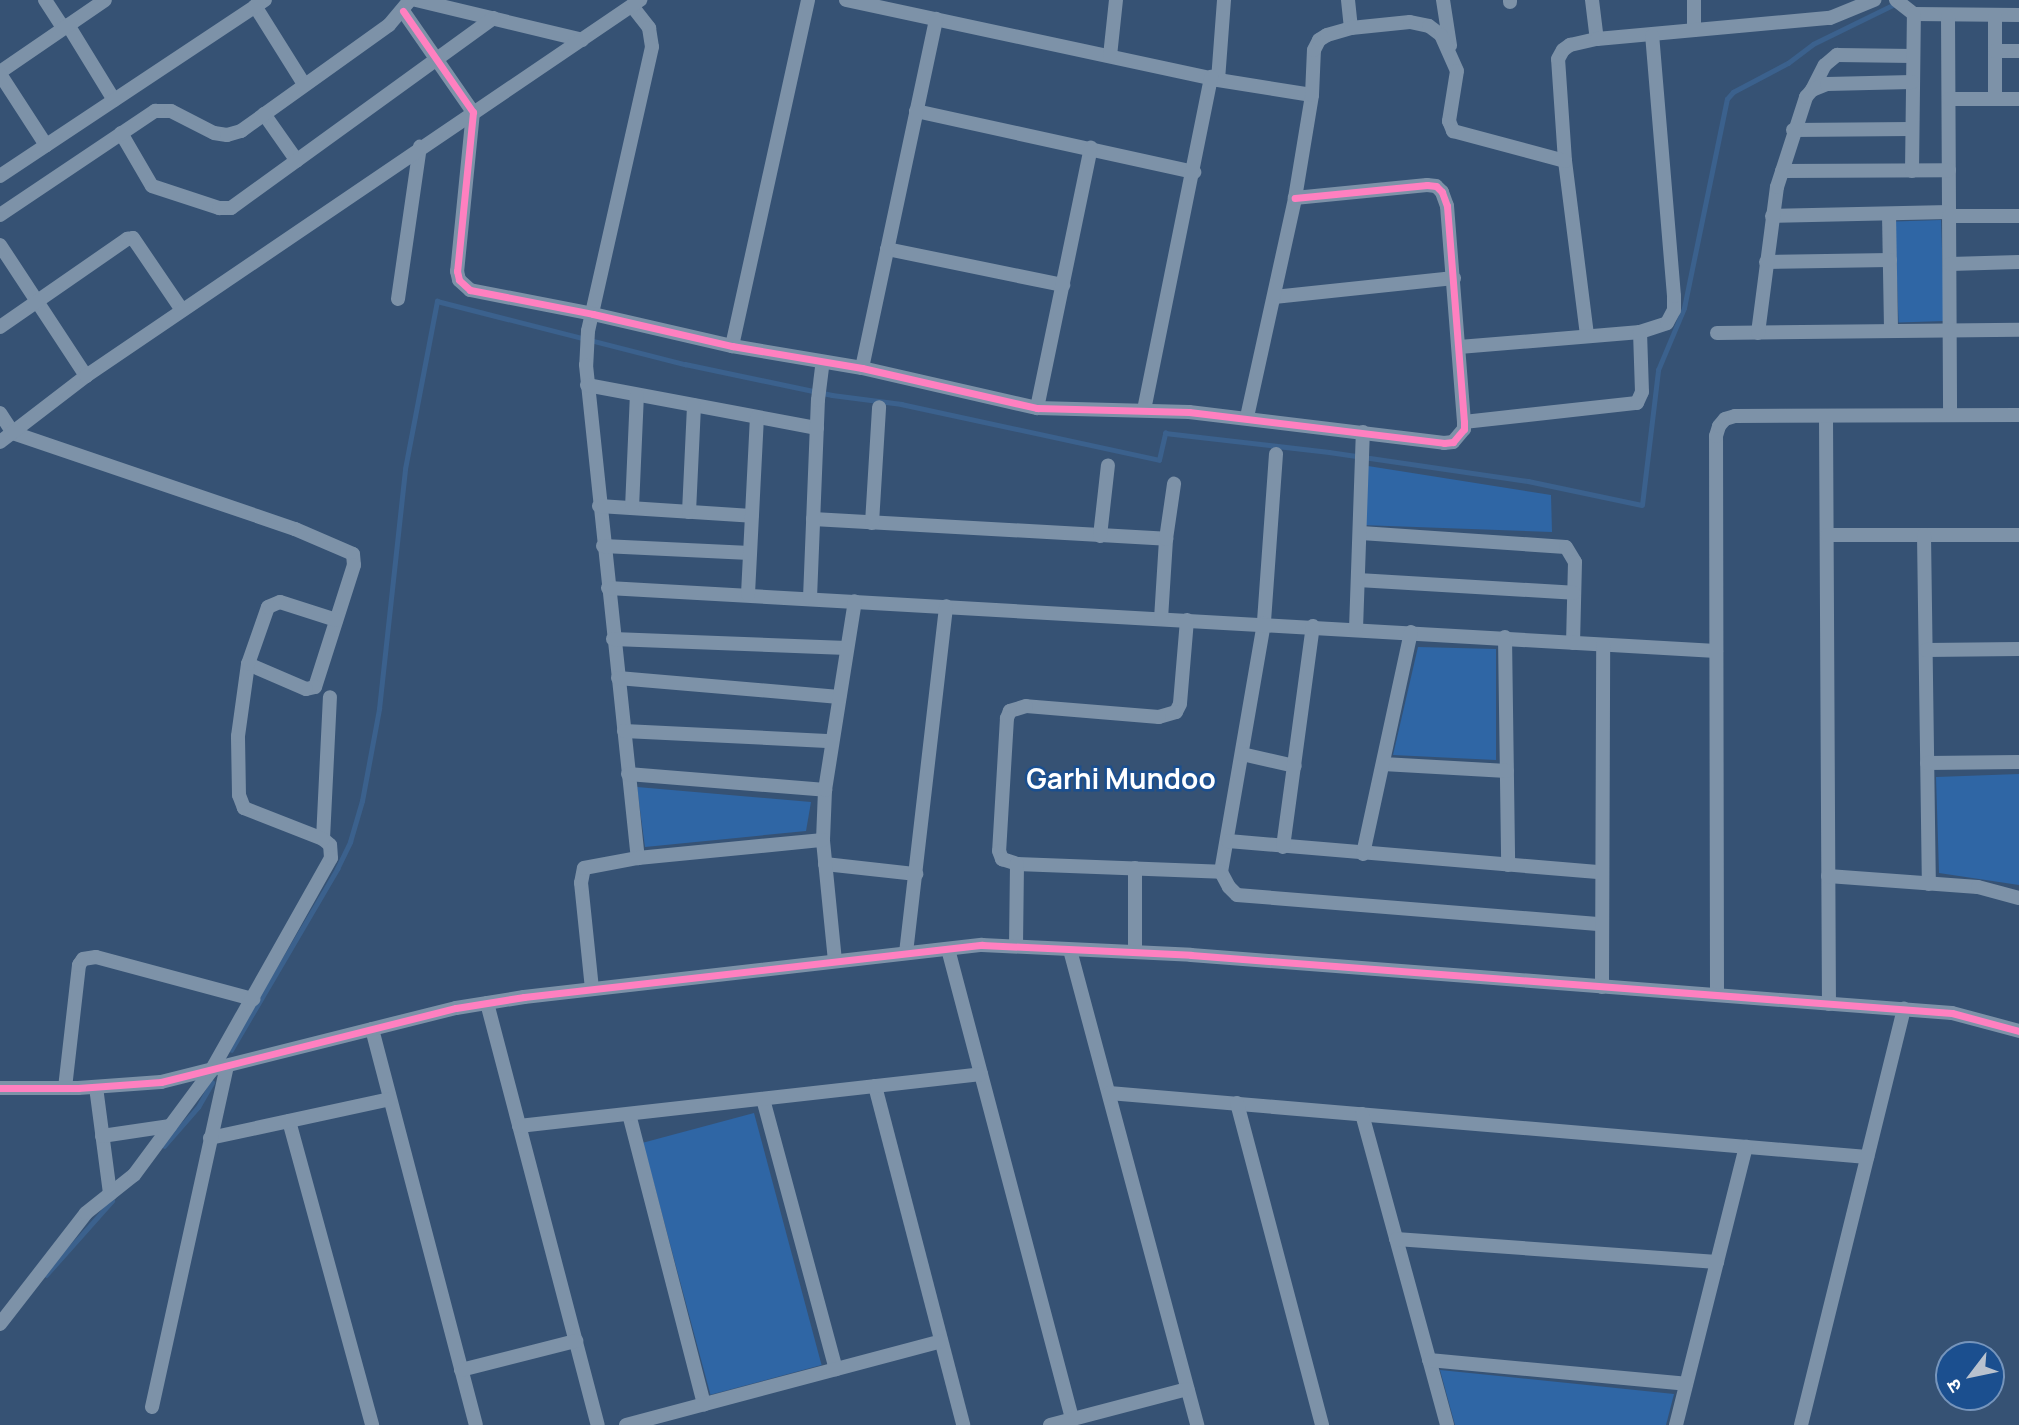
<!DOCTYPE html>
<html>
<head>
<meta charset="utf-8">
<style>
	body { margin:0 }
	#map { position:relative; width:2019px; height:1425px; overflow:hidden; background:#365274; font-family:Manrope,"Noto Sans Devanagari",sans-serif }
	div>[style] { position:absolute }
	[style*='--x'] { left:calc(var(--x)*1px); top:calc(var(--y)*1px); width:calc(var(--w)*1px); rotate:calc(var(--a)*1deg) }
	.green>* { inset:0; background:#2f66a5; transform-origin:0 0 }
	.stream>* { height:4.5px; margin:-2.25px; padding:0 2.25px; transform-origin:2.25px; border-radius:2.25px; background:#3b618d }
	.minor>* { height:14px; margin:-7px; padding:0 7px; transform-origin:7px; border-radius:7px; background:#7d92a8 }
	.cycleway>* { height:7px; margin:-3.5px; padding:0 3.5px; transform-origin:3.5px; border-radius:3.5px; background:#ff80c0 }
	span { translate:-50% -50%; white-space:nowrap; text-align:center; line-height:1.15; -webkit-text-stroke:5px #1b4f8f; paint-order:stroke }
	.quarter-label { font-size:28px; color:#fff; font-weight:700 }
	.north { position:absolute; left:1935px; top:1341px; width:70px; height:70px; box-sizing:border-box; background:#1b4f8f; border:2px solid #7695bc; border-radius:50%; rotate:238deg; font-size:19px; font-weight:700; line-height:28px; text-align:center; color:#fff }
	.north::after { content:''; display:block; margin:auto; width:24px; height:32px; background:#b9c2ce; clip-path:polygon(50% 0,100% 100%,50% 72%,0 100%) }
</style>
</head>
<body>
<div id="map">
	<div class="green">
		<div style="left:1941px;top:220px;width:101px;height:46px;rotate:88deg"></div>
		<div style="clip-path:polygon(1368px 466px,1551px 495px,1552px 532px,1361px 525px)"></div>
		<div style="clip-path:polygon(1418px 647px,1496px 649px,1496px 760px,1393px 755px)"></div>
		<div style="clip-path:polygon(2019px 774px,2019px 885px,1939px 873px,1936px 777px)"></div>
		<div style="clip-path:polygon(637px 787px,811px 802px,806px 831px,645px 847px)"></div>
		<div style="left:754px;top:1113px;width:261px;height:115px;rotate:75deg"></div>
		<div style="clip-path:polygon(1440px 1370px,1674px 1394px,1666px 1425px,1455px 1425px)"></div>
	</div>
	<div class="stream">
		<div style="--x:231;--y:1050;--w:210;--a:-59.6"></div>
		<div style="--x:337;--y:869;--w:30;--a:-64"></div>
		<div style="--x:350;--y:842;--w:43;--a:-73.7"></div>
		<div style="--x:362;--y:801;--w:94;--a:-79.5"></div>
		<div style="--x:379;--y:709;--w:241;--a:-83.8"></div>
		<div style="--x:405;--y:469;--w:171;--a:-79.2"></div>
		<div style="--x:437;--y:301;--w:256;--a:14.3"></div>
		<div style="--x:685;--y:364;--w:150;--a:11.9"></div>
		<div style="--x:832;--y:395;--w:70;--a:7.4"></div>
		<div style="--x:901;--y:404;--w:264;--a:12.2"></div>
		<div style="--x:1159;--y:460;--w:28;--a:-77"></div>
		<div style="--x:1165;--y:433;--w:165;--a:6.6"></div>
		<div style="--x:1329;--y:452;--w:201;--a:8.3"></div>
		<div style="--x:1528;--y:481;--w:116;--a:11.9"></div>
		<div style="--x:1642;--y:505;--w:136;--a:-83.2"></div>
		<div style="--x:1658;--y:370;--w:67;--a:-67.2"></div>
		<div style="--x:1684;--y:308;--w:213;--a:-78.4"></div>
		<div style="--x:1727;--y:99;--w:9;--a:-49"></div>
		<div style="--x:1733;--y:92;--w:62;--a:-27.8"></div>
		<div style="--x:1788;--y:63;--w:31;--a:-37"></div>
		<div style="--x:1813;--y:44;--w:91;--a:-26"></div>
		<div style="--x:164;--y:1146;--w:52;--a:-48.9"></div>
		<div style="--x:198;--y:1107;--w:28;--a:-60"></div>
		<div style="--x:46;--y:1275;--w:99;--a:-48.3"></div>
	</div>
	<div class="minor">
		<div style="--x:45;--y:0;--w:33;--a:57"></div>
		<div style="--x:416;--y:0;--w:171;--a:13.5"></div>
		<div style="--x:846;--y:0;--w:381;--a:12.1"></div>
		<div style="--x:1218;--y:80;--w:95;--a:9.1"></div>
		<div style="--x:1348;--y:0;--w:28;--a:84"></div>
		<div style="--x:1443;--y:0;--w:46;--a:81.2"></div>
		<div style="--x:1510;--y:0;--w:2;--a:90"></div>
		<div style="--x:1592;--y:0;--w:39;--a:83"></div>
		<div style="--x:1694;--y:0;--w:30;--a:90"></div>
		<div style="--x:1896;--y:0;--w:23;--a:38"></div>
		<div style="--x:1914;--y:14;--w:105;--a:0.5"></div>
		<div style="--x:255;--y:6;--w:92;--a:57.9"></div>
		<div style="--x:632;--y:6;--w:28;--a:52"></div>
		<div style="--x:649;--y:28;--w:19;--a:81"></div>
		<div style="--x:652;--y:47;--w:291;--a:102.7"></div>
		<div style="--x:588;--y:331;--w:34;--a:93"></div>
		<div style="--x:586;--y:365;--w:496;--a:84"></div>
		<div style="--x:403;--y:11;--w:123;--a:55.3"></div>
		<div style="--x:473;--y:112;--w:160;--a:95.7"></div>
		<div style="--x:457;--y:271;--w:9;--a:77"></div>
		<div style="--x:459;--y:280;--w:15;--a:42"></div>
		<div style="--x:470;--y:290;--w:125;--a:11"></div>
		<div style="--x:593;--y:314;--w:143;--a:13"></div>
		<div style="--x:732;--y:346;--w:132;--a:9.6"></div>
		<div style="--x:862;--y:368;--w:180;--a:12.9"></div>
		<div style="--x:1037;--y:408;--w:152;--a:1.5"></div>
		<div style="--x:1189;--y:412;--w:257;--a:6.9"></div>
		<div style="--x:1444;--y:443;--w:9;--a:-6"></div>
		<div style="--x:1453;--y:442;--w:17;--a:-50"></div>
		<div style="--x:1464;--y:429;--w:7;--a:-90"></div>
		<div style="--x:1464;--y:422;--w:217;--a:-94.5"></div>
		<div style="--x:1447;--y:206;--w:15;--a:-110"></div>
		<div style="--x:1442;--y:192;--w:8;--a:-135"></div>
		<div style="--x:1436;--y:186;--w:9;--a:-174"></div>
		<div style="--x:1427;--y:185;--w:133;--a:174.4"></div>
		<div style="--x:1948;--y:16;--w:399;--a:89.7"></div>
		<div style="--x:1995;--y:16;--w:83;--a:90"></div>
		<div style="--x:68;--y:25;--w:88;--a:58.5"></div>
		<div style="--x:1995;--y:51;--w:24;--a:0"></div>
		<div style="--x:1110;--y:56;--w:56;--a:-83.9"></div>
		<div style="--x:0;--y:72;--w:127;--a:-34.4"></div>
		<div style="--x:0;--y:74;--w:85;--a:57.1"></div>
		<div style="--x:1218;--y:80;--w:80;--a:-85.7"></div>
		<div style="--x:1812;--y:90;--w:28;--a:-63"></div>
		<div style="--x:1825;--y:65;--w:16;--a:-40"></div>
		<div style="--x:1837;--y:55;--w:76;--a:0.8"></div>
		<div style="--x:1949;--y:99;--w:70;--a:0"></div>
		<div style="--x:916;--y:111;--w:285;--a:12.4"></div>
		<div style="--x:264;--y:114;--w:57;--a:54.9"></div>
		<div style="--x:1793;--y:130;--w:118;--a:-0.5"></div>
		<div style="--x:121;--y:133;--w:61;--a:59.7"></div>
		<div style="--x:152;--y:186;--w:71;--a:18.2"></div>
		<div style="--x:219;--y:208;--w:12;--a:0"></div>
		<div style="--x:231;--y:208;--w:324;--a:-35.9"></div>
		<div style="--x:1782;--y:171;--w:167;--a:-0.3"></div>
		<div style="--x:1912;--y:171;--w:157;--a:-89.3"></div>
		<div style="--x:0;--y:176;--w:318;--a:-33.6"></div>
		<div style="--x:1889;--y:214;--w:117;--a:89"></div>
		<div style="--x:0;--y:215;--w:187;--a:-33.9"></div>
		<div style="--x:155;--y:111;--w:16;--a:0"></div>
		<div style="--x:171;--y:111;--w:48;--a:27.1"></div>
		<div style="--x:214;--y:133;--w:13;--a:9"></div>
		<div style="--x:227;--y:135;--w:15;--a:-16"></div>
		<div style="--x:241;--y:131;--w:182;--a:-35.6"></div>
		<div style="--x:389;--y:25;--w:33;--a:-50"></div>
		<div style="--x:1772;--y:216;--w:177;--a:-1.3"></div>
		<div style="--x:1949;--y:216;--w:70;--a:0"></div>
		<div style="--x:0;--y:245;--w:157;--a:56.7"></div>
		<div style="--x:887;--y:249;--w:180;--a:11.6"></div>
		<div style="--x:1766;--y:262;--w:124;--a:-0.9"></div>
		<div style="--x:1950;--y:264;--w:69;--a:-1.7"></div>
		<div style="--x:1274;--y:297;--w:181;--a:-6"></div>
		<div style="--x:398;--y:299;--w:154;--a:-81.8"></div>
		<div style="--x:0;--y:327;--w:155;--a:-34.7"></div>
		<div style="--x:127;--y:239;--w:6;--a:-9"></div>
		<div style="--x:133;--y:238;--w:87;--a:55.8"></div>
		<div style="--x:1717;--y:333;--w:302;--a:-0.6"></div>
		<div style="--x:1758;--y:333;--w:147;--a:-82.6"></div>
		<div style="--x:1777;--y:187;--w:95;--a:-72.1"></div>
		<div style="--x:1806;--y:97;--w:9;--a:-49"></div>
		<div style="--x:1812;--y:90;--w:16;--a:-22"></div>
		<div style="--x:1827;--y:84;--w:85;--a:-1.3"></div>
		<div style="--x:1587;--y:335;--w:175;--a:-97.2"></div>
		<div style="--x:1565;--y:161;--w:102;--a:-93.9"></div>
		<div style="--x:1558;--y:59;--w:10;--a:-61"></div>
		<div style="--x:1563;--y:50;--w:9;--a:-36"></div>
		<div style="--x:1570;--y:45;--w:28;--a:-13"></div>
		<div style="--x:1597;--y:39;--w:234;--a:-5.2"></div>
		<div style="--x:1830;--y:18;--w:48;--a:-22.2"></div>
		<div style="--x:732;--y:346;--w:354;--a:-77.6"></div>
		<div style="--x:1459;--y:347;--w:182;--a:-4.7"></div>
		<div style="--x:1640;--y:332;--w:28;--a:-18"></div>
		<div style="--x:1667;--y:323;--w:15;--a:-62"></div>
		<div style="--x:1674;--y:310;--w:14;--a:-90"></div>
		<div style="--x:1674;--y:296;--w:261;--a:-94.8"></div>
		<div style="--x:862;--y:368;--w:357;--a:-78"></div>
		<div style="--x:587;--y:385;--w:234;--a:10.6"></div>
		<div style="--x:1037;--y:408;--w:266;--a:-78.3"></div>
		<div style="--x:1144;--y:410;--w:340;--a:-78.6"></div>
		<div style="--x:0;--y:413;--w:24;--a:57"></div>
		<div style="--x:13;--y:433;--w:298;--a:18.8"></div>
		<div style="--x:295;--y:529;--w:63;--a:23.3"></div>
		<div style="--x:353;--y:554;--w:11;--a:85"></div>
		<div style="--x:354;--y:565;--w:128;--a:107.7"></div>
		<div style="--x:315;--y:687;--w:9;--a:167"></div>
		<div style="--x:306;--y:689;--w:63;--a:-156.7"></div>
		<div style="--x:1247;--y:417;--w:224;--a:-77.6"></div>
		<div style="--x:1295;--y:198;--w:104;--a:-80.6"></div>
		<div style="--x:1312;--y:95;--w:45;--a:-87.5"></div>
		<div style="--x:1314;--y:50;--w:11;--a:-63"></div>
		<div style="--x:1319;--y:40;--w:9;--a:-32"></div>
		<div style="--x:1327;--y:35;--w:25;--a:-16"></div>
		<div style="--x:1351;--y:28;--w:59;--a:-5.8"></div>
		<div style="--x:1410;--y:22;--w:19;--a:12"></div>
		<div style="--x:1429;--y:26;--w:15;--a:37"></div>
		<div style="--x:1441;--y:35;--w:39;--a:66"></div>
		<div style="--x:1457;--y:71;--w:51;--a:99.1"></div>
		<div style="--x:1449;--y:121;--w:11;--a:68"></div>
		<div style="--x:1453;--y:131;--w:116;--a:15"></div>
		<div style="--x:1826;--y:417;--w:587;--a:89.71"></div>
		<div style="--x:1464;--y:422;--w:174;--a:-6.3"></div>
		<div style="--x:1637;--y:403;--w:12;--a:-66"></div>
		<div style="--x:1642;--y:392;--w:60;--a:-91.9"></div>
		<div style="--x:0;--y:442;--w:108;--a:-37.5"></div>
		<div style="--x:86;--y:376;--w:670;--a:-34.16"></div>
		<div style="--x:1276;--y:454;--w:169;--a:94.1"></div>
		<div style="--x:1264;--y:623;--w:253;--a:99.8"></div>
		<div style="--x:1221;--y:872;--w:17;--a:62"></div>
		<div style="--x:1229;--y:887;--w:11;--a:45"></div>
		<div style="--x:1237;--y:895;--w:365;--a:4.6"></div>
		<div style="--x:599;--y:506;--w:153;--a:3.7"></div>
		<div style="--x:632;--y:508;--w:113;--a:-87.5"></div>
		<div style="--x:689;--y:512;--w:107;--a:-87.3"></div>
		<div style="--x:813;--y:519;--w:354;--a:3.2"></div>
		<div style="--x:872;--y:523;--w:116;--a:-86.5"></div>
		<div style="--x:1361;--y:533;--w:205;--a:3.9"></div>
		<div style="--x:1566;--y:547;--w:17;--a:59"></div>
		<div style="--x:1575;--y:562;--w:81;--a:91.4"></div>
		<div style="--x:1827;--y:535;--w:192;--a:0"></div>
		<div style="--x:1924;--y:535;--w:349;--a:89.2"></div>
		<div style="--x:1100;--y:536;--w:71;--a:-83.6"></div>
		<div style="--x:603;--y:546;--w:147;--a:2.7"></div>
		<div style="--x:1358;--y:580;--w:216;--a:3.4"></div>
		<div style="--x:608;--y:588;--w:1110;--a:3.25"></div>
		<div style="--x:748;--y:594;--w:177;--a:-87.1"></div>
		<div style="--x:810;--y:598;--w:198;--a:-87.7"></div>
		<div style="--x:818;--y:400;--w:38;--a:-83"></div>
		<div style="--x:1161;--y:619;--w:80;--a:-86.4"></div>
		<div style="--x:1166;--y:539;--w:56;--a:-81.7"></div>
		<div style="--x:1187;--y:620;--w:84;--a:94.8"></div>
		<div style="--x:1180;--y:704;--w:9;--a:117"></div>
		<div style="--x:1176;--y:712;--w:18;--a:164"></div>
		<div style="--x:1159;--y:717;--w:133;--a:-175.3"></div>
		<div style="--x:1026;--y:706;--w:17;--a:163"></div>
		<div style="--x:1010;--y:711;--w:8;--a:113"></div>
		<div style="--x:1007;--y:718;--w:133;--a:93.4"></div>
		<div style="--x:999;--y:851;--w:9;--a:69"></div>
		<div style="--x:1002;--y:859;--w:16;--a:18"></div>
		<div style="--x:1017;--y:864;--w:204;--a:2.2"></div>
		<div style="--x:1356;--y:629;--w:197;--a:-88"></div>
		<div style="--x:1505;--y:637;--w:228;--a:89.2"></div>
		<div style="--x:613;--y:639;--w:234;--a:2.2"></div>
		<div style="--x:1926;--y:650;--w:93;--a:-0.6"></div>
		<div style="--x:618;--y:678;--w:222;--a:4.9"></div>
		<div style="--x:624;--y:731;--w:208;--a:2.8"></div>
		<div style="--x:1242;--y:754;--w:54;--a:12.8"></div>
		<div style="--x:1927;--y:763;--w:92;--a:-0.6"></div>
		<div style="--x:1383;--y:764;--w:124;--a:3.2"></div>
		<div style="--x:628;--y:774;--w:198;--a:4.6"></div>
		<div style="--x:323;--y:839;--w:142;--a:-87.2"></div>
		<div style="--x:1228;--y:841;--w:374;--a:4.8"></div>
		<div style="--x:1283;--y:847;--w:223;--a:-82.3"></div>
		<div style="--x:1363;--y:854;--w:227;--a:-77.8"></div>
		<div style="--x:825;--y:864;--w:92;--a:6.3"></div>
		<div style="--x:1828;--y:876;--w:150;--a:4.2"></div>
		<div style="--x:1978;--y:887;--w:42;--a:15"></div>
		<div style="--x:1016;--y:946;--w:82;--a:-89.3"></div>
		<div style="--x:948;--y:949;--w:486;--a:75.2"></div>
		<div style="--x:1070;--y:950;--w:492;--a:75"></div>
		<div style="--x:1135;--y:952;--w:84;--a:-90"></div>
		<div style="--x:906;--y:953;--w:349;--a:-83.4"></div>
		<div style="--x:835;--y:961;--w:122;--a:-95.7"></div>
		<div style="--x:823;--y:840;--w:50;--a:-87.7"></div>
		<div style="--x:825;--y:790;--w:191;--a:-81"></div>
		<div style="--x:1602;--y:987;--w:342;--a:-89.8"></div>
		<div style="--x:592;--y:989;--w:107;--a:-95.9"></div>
		<div style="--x:581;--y:883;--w:15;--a:-79"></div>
		<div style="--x:584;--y:868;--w:55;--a:-10.5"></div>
		<div style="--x:638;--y:858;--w:186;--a:-5.6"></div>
		<div style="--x:1717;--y:995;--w:559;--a:-90.1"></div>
		<div style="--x:1716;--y:436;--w:10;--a:-73"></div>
		<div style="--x:1719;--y:426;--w:9;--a:-49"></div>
		<div style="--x:1725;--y:419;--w:10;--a:-17"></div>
		<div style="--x:1735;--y:416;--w:284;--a:-0.2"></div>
		<div style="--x:487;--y:1003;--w:436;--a:75.3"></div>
		<div style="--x:372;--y:1029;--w:409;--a:75.3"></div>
		<div style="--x:875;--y:1086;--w:350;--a:75.4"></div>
		<div style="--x:96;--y:1087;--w:108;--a:82.5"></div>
		<div style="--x:0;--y:1088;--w:78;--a:0"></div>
		<div style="--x:78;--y:1088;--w:83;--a:-4.1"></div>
		<div style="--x:161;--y:1082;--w:304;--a:-14.1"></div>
		<div style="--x:456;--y:1008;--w:69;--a:-9.2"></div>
		<div style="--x:524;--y:997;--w:461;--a:-6.5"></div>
		<div style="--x:982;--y:945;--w:209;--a:2.7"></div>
		<div style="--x:1191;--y:955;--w:763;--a:4.36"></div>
		<div style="--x:1952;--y:1013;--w:69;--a:15"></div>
		<div style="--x:65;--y:1088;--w:124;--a:-83.5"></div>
		<div style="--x:79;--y:965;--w:7;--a:-56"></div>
		<div style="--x:83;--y:959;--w:13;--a:-9"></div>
		<div style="--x:96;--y:957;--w:163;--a:15"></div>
		<div style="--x:1109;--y:1093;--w:761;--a:4.83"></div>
		<div style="--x:763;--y:1099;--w:280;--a:74.9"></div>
		<div style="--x:1237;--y:1103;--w:333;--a:75.2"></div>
		<div style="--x:629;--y:1114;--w:300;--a:75.5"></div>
		<div style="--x:1362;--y:1114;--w:322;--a:74.7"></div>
		<div style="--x:289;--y:1121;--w:315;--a:74.7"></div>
		<div style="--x:519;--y:1126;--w:465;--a:-6.4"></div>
		<div style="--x:102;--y:1136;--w:69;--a:-8.4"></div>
		<div style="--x:210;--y:1138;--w:184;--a:-12.2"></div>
		<div style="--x:1396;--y:1239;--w:322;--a:4.1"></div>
		<div style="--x:0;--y:1324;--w:140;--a:-52.2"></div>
		<div style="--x:86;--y:1213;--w:61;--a:-38.4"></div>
		<div style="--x:134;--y:1175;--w:129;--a:-53.5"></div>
		<div style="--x:211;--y:1071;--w:244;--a:-60.6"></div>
		<div style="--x:331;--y:858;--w:13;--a:-94"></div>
		<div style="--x:330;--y:845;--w:9;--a:-139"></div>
		<div style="--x:323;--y:839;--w:85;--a:-158.6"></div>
		<div style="--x:244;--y:808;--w:14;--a:-111"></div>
		<div style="--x:239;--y:795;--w:59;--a:-91"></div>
		<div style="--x:238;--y:736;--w:73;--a:-82.1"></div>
		<div style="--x:248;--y:664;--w:60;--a:-70.7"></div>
		<div style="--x:268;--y:607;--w:13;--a:-23"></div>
		<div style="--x:280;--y:602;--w:59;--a:17.8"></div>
		<div style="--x:1429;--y:1360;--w:258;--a:5.3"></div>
		<div style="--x:461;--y:1370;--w:119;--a:-14.2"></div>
		<div style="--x:152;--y:1407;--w:348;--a:-77.6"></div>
		<div style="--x:626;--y:1425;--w:326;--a:-14.9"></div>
		<div style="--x:1050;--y:1425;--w:142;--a:-14.7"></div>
		<div style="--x:1676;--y:1425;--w:287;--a:-75.9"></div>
		<div style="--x:1801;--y:1425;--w:429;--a:-76.1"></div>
	</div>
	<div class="cycleway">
		<div style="--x:403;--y:11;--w:123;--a:55.3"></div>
		<div style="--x:473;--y:112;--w:160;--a:95.7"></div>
		<div style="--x:457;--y:271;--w:9;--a:77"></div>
		<div style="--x:459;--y:280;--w:15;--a:42"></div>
		<div style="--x:470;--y:290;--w:125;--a:11"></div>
		<div style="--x:593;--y:314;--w:143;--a:13"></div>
		<div style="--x:732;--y:346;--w:132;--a:9.6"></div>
		<div style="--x:862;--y:368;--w:180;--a:12.9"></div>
		<div style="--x:1037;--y:408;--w:152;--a:1.5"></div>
		<div style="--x:1189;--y:412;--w:257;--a:6.9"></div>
		<div style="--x:1444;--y:443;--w:9;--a:-6"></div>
		<div style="--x:1453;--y:442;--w:17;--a:-50"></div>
		<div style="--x:1464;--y:429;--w:7;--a:-90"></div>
		<div style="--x:1464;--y:422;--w:217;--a:-94.5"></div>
		<div style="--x:1447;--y:206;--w:15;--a:-110"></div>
		<div style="--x:1442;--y:192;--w:8;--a:-135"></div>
		<div style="--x:1436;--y:186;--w:9;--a:-174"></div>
		<div style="--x:1427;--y:185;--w:133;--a:174.4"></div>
		<div style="--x:0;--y:1088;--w:78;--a:0"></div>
		<div style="--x:78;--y:1088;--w:83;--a:-4.1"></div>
		<div style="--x:161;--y:1082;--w:304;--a:-14.1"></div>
		<div style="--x:456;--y:1008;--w:69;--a:-9.2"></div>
		<div style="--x:524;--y:997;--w:461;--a:-6.5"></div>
		<div style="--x:982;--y:945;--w:209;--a:2.7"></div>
		<div style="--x:1191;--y:955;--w:763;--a:4.36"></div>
		<div style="--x:1952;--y:1013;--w:69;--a:15"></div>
	</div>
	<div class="quarter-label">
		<span style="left:1121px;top:778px">Garhi Mundoo</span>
	</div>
	<div class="north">उ</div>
</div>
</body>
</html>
